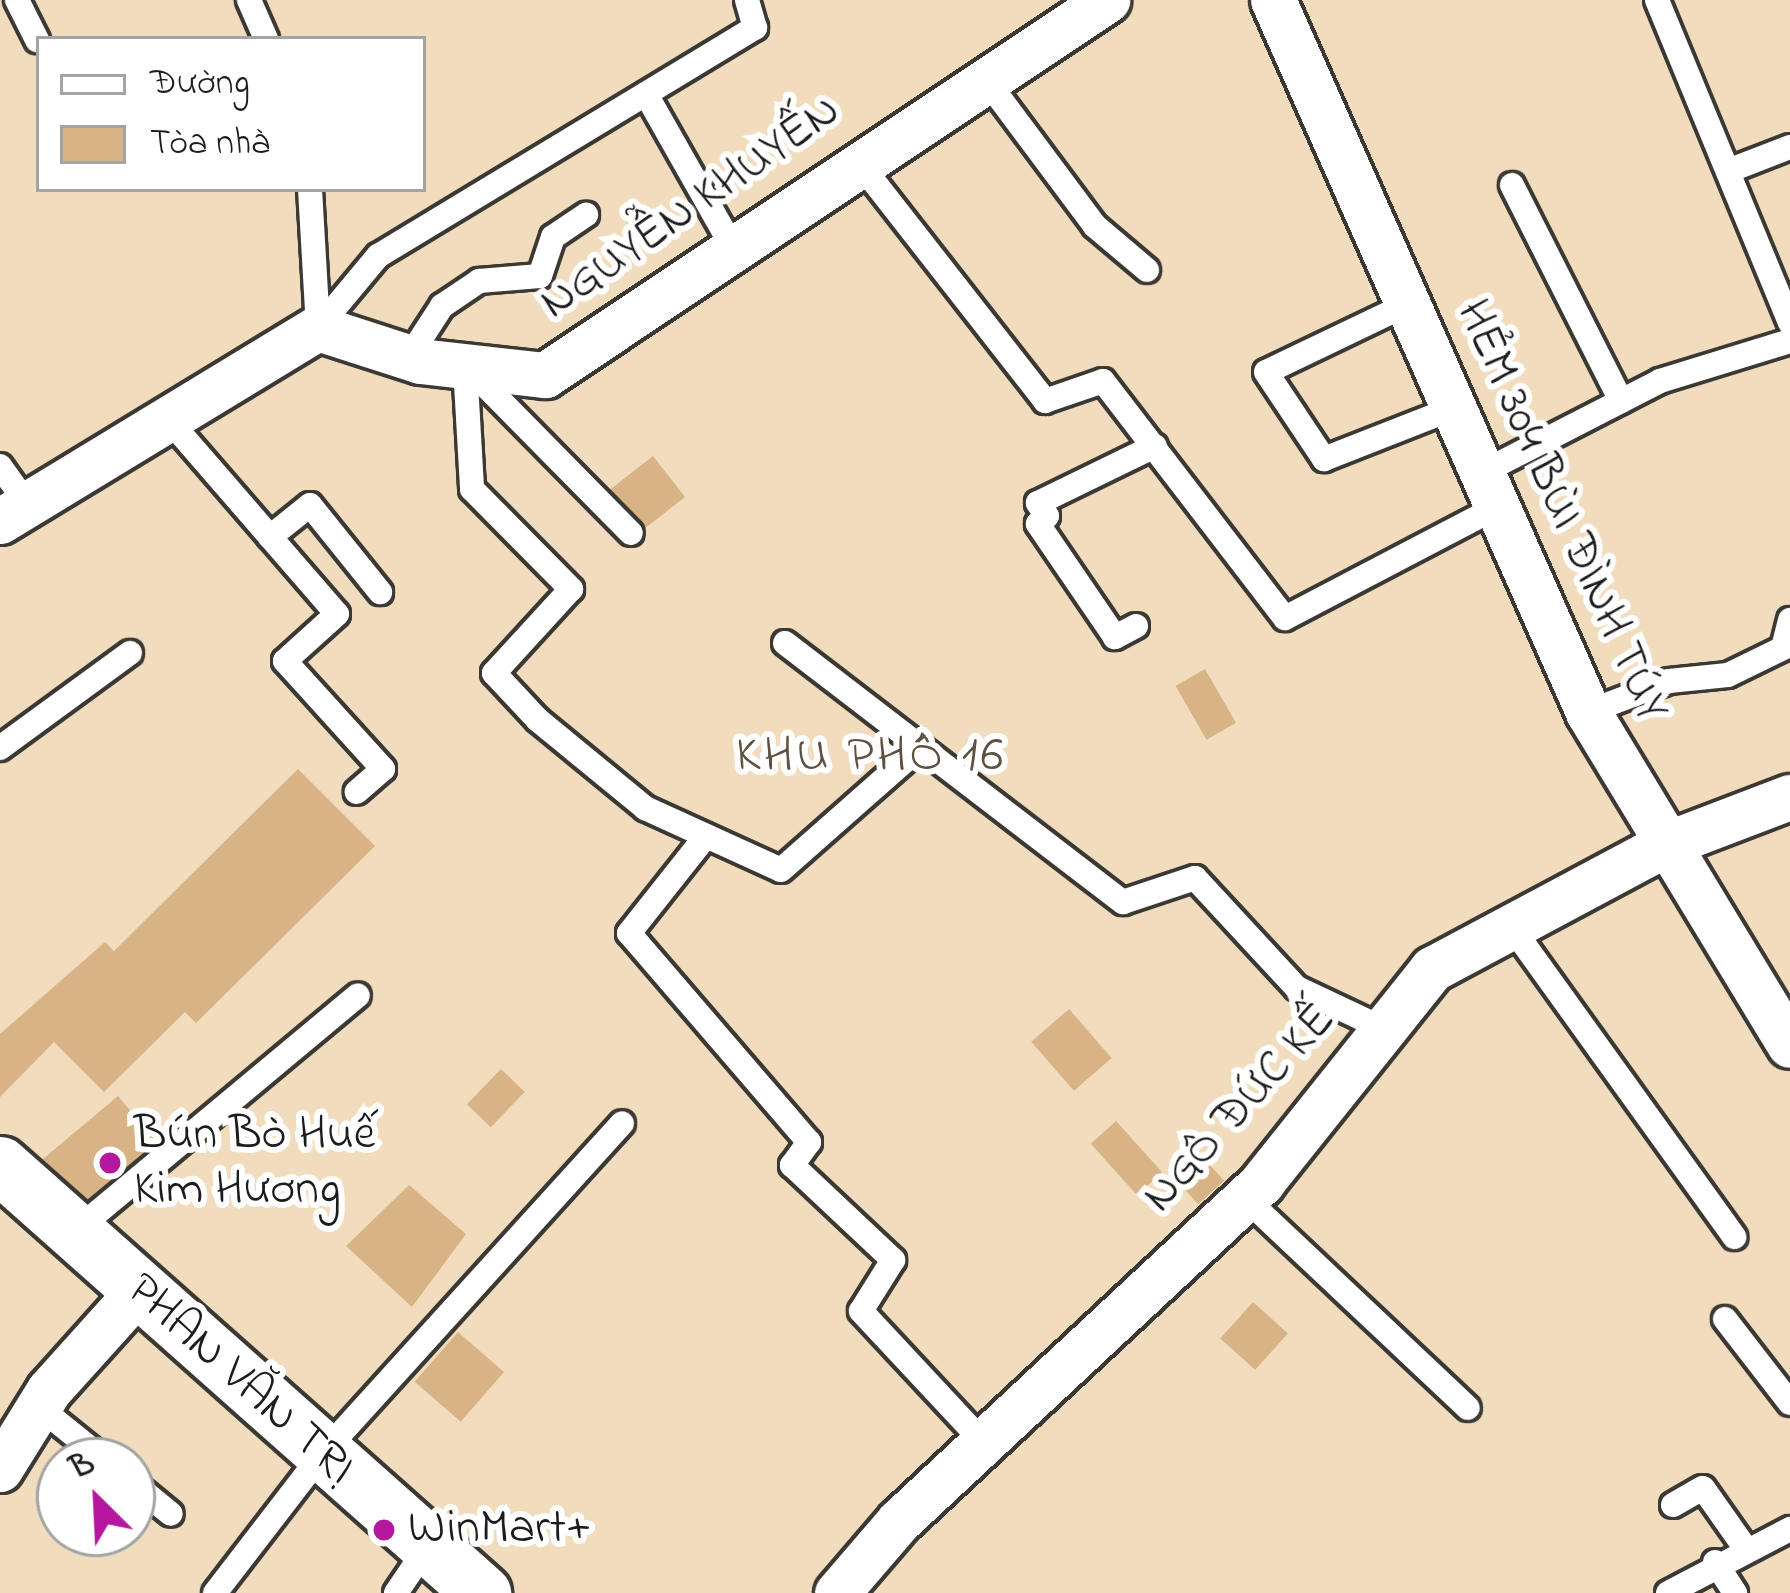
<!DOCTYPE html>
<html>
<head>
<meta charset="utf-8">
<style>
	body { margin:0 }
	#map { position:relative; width:1790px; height:1593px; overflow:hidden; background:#f1ddbd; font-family:"Indie Flower",sans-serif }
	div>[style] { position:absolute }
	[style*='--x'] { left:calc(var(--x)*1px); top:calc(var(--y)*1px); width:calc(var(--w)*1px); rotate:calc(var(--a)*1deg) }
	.building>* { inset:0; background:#d8b385; transform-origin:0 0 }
	.roads { filter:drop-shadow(3px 0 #3c3934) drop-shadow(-3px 0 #3c3934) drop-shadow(0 3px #3c3934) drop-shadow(0 -3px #3c3934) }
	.service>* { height:24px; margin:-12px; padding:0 12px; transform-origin:12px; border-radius:12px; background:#fff }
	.minor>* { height:45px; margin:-22.5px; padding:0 22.5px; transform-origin:22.5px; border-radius:22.5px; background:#fff }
	.tertiary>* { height:57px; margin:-28.5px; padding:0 28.5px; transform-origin:28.5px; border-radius:28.5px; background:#fff }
	.dots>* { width:33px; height:33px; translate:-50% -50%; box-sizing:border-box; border:6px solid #fff; border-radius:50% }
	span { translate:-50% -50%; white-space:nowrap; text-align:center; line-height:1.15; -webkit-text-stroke:12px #fff; paint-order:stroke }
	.street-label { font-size:48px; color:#1c1c1c }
	.poi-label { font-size:48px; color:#1c1c1c }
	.left { translate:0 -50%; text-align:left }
	.neighbourhood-label { font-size:51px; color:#5e5141; letter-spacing:3px }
	.legend { position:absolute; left:36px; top:36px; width:390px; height:156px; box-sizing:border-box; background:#fff; border:3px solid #a4a4a4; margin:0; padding:15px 21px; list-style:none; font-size:36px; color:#1c1c1c }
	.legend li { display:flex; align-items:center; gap:24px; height:60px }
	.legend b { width:60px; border:3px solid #a4a4a4 }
	.north { position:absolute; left:36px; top:1437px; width:120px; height:120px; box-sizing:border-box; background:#fff; border:3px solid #a4a4a4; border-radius:50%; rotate:336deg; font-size:33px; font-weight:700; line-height:48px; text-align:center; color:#1c1c1c }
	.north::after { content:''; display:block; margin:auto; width:42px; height:54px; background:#b5179e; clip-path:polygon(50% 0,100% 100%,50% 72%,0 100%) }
</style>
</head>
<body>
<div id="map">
	<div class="building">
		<div style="left:653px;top:456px;width:52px;height:54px;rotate:52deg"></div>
		<div style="left:1205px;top:669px;width:62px;height:34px;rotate:60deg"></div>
		<div style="clip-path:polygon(298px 769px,375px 846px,196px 1023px,185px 1012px,104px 1092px,54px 1042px,0 1097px,0 1034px,105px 942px,114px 951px)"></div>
		<div style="left:1069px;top:1009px;width:65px;height:50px;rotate:49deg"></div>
		<div style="left:501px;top:1069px;width:33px;height:49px;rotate:44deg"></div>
		<div style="left:118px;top:1096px;width:60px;height:98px;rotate:50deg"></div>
		<div style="left:1116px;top:1121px;width:69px;height:34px;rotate:48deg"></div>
		<div style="left:1200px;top:1154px;width:36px;height:35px;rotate:48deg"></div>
		<div style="clip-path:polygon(409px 1185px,466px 1234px,412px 1307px,346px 1246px)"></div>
		<div style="left:1253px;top:1302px;width:47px;height:49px;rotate:42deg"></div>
		<div style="left:458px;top:1332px;width:61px;height:66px;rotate:41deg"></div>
	</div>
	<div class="roads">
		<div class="service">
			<div style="--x:17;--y:0;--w:45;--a:63.4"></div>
			<div style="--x:249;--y:0;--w:43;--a:66.4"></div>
			<div style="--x:1657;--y:0;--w:349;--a:67.6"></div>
			<div style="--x:984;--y:77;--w:186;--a:53.3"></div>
			<div style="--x:1095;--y:226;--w:68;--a:40.2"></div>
			<div style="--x:646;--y:94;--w:175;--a:60.5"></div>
			<div style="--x:857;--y:160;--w:306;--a:52"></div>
			<div style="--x:1045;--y:401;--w:61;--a:-19"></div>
			<div style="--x:1103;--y:381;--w:299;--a:52.5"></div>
			<div style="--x:1285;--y:618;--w:239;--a:-27.6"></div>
			<div style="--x:1728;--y:171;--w:66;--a:-21.2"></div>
			<div style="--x:1512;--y:185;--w:242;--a:63.2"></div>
			<div style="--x:310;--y:189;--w:139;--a:86.7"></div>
			<div style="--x:1408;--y:304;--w:157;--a:154.4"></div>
			<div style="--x:1266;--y:372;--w:105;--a:56.3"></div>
			<div style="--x:1324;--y:459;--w:140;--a:-21.4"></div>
			<div style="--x:318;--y:328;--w:94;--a:-50.2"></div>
			<div style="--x:378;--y:256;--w:441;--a:-31.2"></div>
			<div style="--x:755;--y:28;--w:29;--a:-106"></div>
			<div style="--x:409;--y:357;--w:61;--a:-57.1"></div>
			<div style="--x:442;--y:306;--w:45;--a:-34"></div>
			<div style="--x:479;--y:281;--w:61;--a:-4.7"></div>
			<div style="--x:540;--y:276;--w:41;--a:-71.6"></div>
			<div style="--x:553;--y:237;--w:40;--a:-34"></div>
			<div style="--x:465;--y:366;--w:123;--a:86.7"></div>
			<div style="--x:472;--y:489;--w:141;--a:45.3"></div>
			<div style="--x:571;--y:589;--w:114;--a:132.5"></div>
			<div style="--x:494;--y:673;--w:64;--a:46.9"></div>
			<div style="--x:538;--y:720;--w:139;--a:39.4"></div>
			<div style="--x:645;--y:808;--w:149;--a:24.5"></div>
			<div style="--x:781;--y:870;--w:179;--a:-41.4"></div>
			<div style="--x:472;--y:372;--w:226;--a:45.4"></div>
			<div style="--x:168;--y:419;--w:258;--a:49.1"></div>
			<div style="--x:337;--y:614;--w:70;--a:137.9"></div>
			<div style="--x:285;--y:661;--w:146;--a:47.8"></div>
			<div style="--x:383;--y:769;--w:35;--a:139"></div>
			<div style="--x:0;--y:466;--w:47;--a:54.6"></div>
			<div style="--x:1483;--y:472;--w:199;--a:-27.2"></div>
			<div style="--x:1660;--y:381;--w:136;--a:-17.1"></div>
			<div style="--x:270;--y:537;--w:51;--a:-38.7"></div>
			<div style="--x:310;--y:505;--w:112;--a:51.2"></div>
			<div style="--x:1136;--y:626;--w:24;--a:152"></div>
			<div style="--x:1115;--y:637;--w:137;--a:-124.3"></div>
			<div style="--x:1038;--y:524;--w:12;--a:-42"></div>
			<div style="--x:1047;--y:516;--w:16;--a:-125"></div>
			<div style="--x:1038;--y:503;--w:130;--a:-26"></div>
			<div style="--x:785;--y:643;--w:426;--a:37.5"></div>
			<div style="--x:1123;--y:902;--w:76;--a:-18.4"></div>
			<div style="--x:1195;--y:878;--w:150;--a:47.2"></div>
			<div style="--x:1297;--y:988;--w:96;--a:25.2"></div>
			<div style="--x:1588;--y:712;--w:87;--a:-20.9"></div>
			<div style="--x:1669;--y:681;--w:59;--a:-5.8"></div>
			<div style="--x:1728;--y:675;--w:61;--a:-26.1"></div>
			<div style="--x:1783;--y:648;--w:29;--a:-76"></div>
			<div style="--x:0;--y:748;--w:161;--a:-36.2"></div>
			<div style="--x:706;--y:836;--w:124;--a:128.4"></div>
			<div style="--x:629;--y:933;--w:276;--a:49.3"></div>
			<div style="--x:809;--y:1142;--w:29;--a:126"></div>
			<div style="--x:792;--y:1165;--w:139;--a:43.2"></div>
			<div style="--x:893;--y:1260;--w:60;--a:122.1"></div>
			<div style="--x:861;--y:1311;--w:179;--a:47"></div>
			<div style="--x:1508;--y:922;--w:388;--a:54.3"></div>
			<div style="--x:1245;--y:1198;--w:306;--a:43.3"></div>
			<div style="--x:75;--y:1231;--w:368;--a:-39.8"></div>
			<div style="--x:1725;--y:1319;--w:106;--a:52.3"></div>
			<div style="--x:39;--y:1407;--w:86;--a:38.9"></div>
			<div style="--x:132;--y:1482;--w:50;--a:39.4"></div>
			<div style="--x:1673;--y:1505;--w:34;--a:-30"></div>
			<div style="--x:1703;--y:1488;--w:70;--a:54.9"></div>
			<div style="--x:1715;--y:1562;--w:37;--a:57"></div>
			<div style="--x:215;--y:1593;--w:177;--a:-52.4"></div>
			<div style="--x:323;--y:1453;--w:445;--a:-47.8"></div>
			<div style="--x:396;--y:1593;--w:57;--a:-55.8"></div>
			<div style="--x:1668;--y:1593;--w:138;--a:-27.7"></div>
		</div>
		<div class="minor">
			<div style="--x:1273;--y:0;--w:779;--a:66.13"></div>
			<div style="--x:1588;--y:712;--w:389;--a:58.8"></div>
			<div style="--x:0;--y:521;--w:372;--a:-31.3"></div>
			<div style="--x:318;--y:328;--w:107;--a:17.9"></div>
			<div style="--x:420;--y:361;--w:126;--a:6.4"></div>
			<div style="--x:545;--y:375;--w:676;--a:-33.71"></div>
			<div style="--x:0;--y:1469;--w:93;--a:-58.2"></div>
			<div style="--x:49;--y:1390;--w:135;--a:-48"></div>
			<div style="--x:837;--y:1593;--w:95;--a:-49.3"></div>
			<div style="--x:899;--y:1521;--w:497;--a:-43"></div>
			<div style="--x:1262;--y:1182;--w:273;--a:-51.4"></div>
			<div style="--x:1432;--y:969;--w:263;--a:-28.1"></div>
			<div style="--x:1664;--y:845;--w:135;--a:-20.9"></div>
		</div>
		<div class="tertiary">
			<div style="--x:0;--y:1165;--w:645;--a:41.6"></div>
		</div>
	</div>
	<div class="dots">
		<div style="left:110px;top:1163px;background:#b5179e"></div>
		<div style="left:384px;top:1530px;background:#b5179e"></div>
	</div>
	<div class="street-label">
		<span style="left:691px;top:208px;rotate:-35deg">NGUYỄN KHUYẾN</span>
		<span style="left:1561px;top:511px;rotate:66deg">HẺM 304 BÙI ĐÌNH TÚY</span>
		<span style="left:1240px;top:1109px;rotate:-48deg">NGÔ ĐỨC KẾ</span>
		<span style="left:240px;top:1380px;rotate:42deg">PHAN VĂN TRỊ</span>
	</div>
	<div class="poi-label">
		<span class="left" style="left:134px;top:1163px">Bún Bò Huế<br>Kim Hương</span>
		<span class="left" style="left:408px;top:1530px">WinMart+</span>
	</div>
	<div class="neighbourhood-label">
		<span style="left:871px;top:757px">KHU PHỐ 16</span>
	</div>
	<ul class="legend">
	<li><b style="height:15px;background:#fff"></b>Đường</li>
	<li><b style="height:33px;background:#d8b385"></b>Tòa nhà</li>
	</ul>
	<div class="north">B</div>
</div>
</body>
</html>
